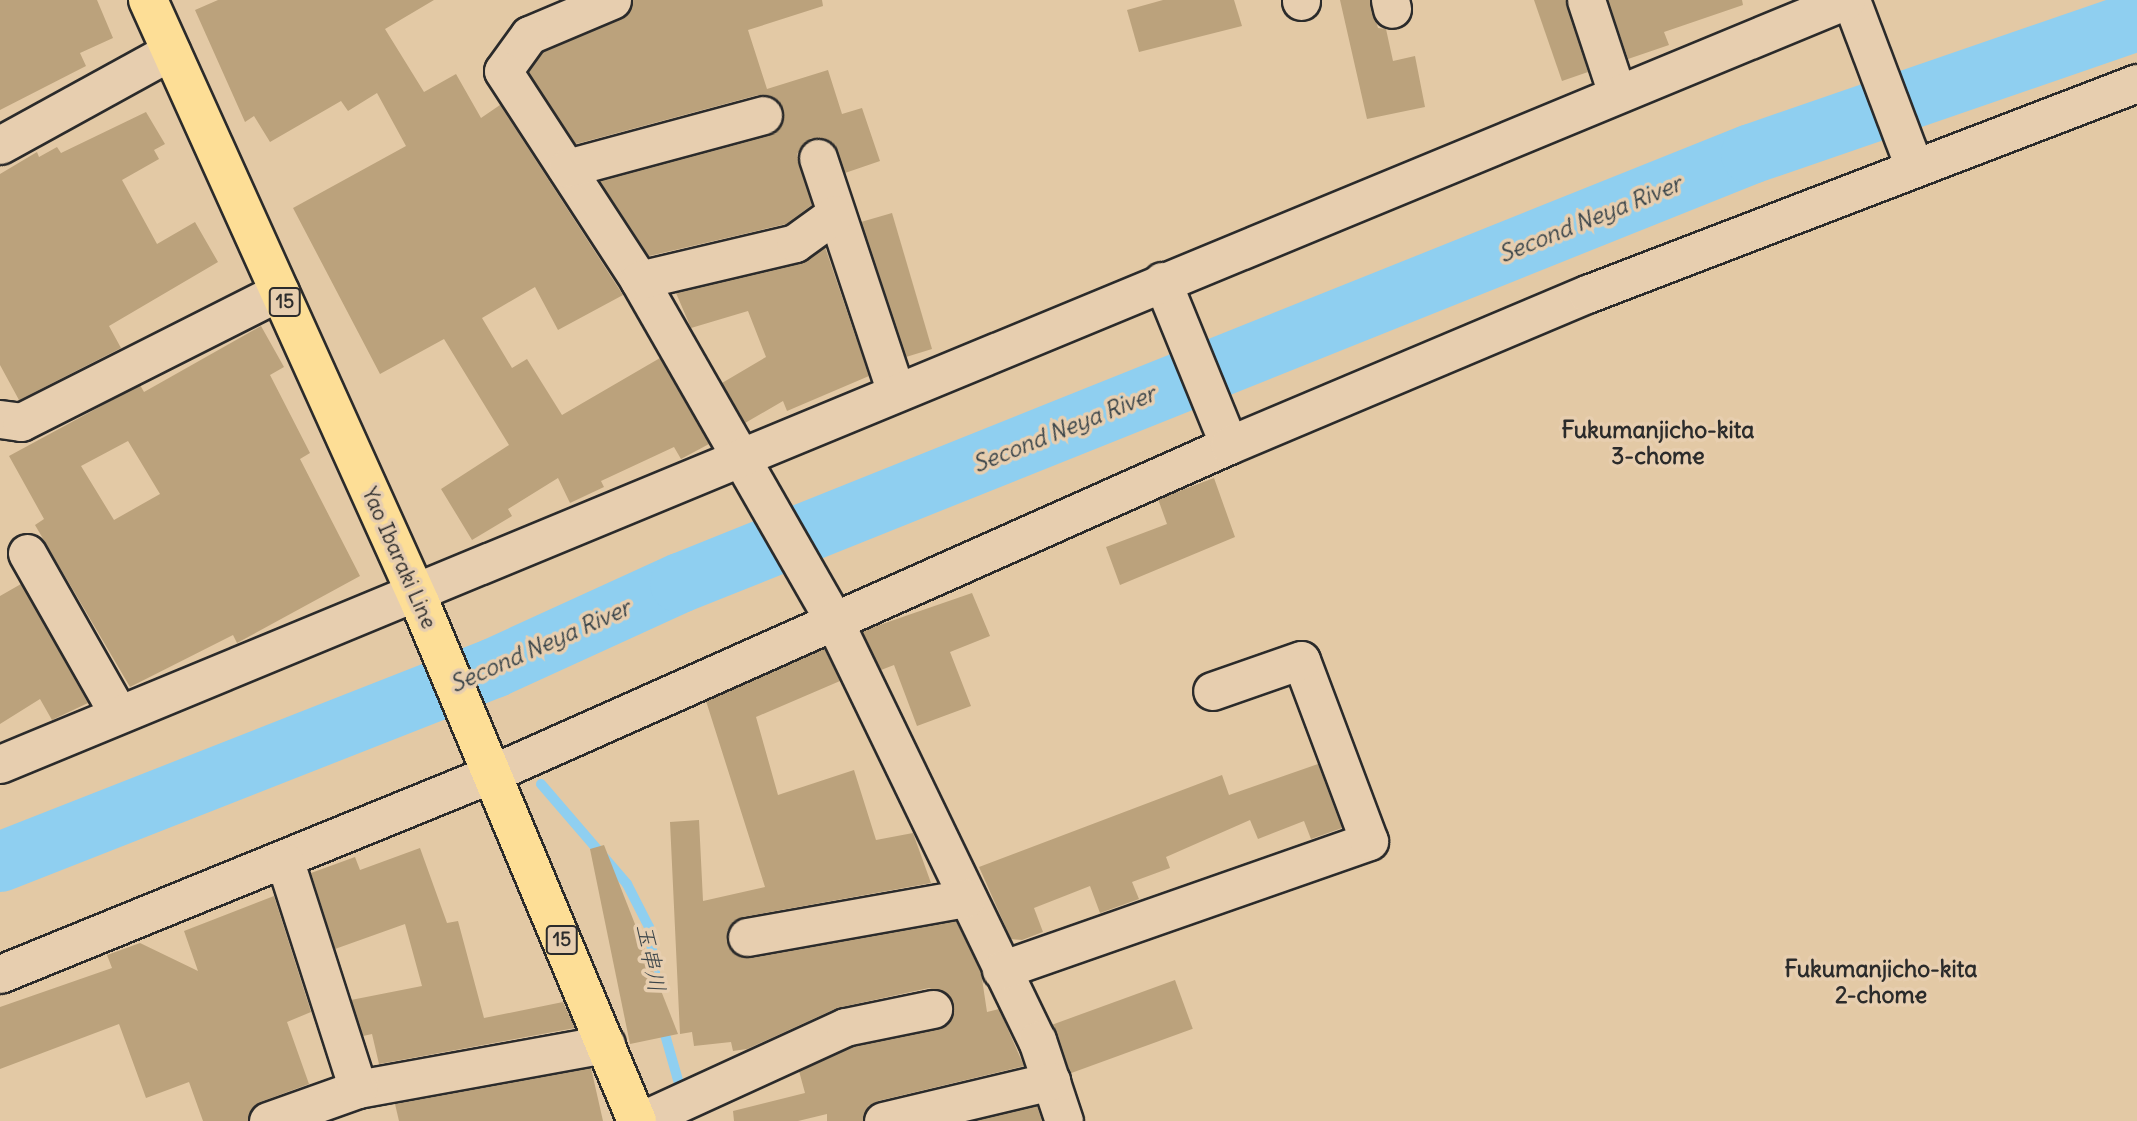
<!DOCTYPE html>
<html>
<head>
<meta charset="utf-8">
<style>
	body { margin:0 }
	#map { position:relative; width:2137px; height:1121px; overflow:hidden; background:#e3c9a5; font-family:Delius,"Klee One",sans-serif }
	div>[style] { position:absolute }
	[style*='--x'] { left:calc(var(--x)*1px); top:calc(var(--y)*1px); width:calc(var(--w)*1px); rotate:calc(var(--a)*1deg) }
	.stream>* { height:10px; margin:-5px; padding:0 5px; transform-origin:5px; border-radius:5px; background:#8fcff0 }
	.river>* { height:60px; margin:-30px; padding:0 30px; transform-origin:30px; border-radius:30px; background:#8fcff0 }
	.building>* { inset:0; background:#bba27c; transform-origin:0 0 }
	.roads { filter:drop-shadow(2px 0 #2b2b2b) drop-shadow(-2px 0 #2b2b2b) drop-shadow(0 2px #2b2b2b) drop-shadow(0 -2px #2b2b2b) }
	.minor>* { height:37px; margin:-18.5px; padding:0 18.5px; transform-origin:18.5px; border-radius:18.5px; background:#e7ceaf }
	.major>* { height:38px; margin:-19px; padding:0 19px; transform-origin:19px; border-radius:19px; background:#fdde96 }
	span { translate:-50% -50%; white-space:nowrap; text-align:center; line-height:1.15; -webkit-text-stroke:7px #e7ceaf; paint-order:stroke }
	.shield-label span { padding:2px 5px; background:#e7ceaf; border:2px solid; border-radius:5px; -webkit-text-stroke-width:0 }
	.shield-label { font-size:19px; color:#2b2b2b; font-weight:700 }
	.street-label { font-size:21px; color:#2b2b2b }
	.water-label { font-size:23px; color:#3a4449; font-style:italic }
	.neighbourhood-label { font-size:23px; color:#2b2b2b; font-weight:700 }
</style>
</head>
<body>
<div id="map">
	<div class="stream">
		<div style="--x:541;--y:784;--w:132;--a:49.3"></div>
		<div style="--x:627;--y:884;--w:48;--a:62.9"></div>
		<div style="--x:649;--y:927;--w:62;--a:82.5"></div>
		<div style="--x:662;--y:1024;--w:73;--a:74.1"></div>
	</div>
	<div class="river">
		<div style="--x:0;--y:862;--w:531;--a:-21.44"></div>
		<div style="--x:494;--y:668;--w:205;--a:-24.6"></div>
		<div style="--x:680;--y:583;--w:1154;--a:-21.83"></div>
		<div style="--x:1751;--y:154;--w:408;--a:-19"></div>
	</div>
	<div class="building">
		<div style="clip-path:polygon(0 0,97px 0,113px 38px,80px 53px,86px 66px,0 110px)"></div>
		<div style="clip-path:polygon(218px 0,434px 0,385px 29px,424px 92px,456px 74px,481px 118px,500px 105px,623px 295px,558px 330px,535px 287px,482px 318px,512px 368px,527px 359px,562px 415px,660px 358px,709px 444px,681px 459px,674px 447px,601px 481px,604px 487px,570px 503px,558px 478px,508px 509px,512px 516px,472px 540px,441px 489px,509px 445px,444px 339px,380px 374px,293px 208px,406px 146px,377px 93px,348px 111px,341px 101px,270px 142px,254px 116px,245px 122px,195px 10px)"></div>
		<div style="clip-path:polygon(633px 0,822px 0,823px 6px,748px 30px,767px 89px,828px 70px,842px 114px,862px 108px,880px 161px,845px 173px,832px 143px,811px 138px,797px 154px,812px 205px,786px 224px,649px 256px,600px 181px,768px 135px,778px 129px,783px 110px,777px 100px,758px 95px,576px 144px,528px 72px,543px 52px,621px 19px)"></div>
		<div style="clip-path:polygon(1163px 0,1234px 0,1242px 26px,1139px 52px,1127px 10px)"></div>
		<div style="clip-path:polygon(1340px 0,1370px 0,1378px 28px,1386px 29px,1393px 61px,1415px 56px,1425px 107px,1367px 119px)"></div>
		<div style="clip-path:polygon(1534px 0,1566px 0,1588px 72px,1562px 81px)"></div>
		<div style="clip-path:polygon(1608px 0,1742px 0,1743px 5px,1664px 32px,1669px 45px,1628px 59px)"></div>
		<div style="clip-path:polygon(146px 112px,165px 144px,154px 150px,159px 159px,122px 180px,157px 244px,195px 222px,218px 262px,109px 326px,121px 348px,19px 400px,0 365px,0 174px,37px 152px,39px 157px,57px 147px,61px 153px)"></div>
		<div style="clip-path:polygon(892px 213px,932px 349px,906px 357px,861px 222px)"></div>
		<div style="clip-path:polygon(825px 247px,869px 376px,787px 411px,783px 401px,745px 423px,722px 383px,766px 357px,748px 311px,691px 328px,676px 293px,800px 263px)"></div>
		<div style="clip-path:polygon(evenodd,261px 326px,284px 367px,270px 375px,310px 453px,300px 459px,360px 576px,237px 643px,233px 635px,130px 687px,35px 525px,44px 519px,9px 456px,140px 385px,144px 392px,261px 326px,128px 441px,160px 494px,114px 520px,81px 466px,128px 441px)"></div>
		<div style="clip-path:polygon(1214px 478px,1235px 537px,1120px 585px,1106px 547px,1167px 524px,1158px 499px)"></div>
		<div style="clip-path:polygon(21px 584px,88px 703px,52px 720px,40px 699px,0 724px,0 596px)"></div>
		<div style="clip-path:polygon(972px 593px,990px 636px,950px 652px,971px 706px,917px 726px,894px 665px,881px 670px,862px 631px)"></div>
		<div style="clip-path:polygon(824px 648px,840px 681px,756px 717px,778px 795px,854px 770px,876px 840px,913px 833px,931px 883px,743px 917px,727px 931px,731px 950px,751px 958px,956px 921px,981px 972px,987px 1012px,999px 1009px,1024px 1066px,878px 1101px,868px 1106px,863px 1121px,827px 1121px,827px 1114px,798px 1121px,734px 1121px,733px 1111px,805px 1093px,799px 1071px,852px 1047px,938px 1029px,953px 1015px,948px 995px,929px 988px,837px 1008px,747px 1049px,733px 1051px,731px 1042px,694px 1046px,692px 1032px,680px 1034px,670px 822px,699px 820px,703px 901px,765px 887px,706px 701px)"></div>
		<div style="clip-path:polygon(1318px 764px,1342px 828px,1311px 839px,1304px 821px,1258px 839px,1250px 820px,1166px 857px,1170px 868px,1132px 882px,1139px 899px,1100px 913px,1090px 886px,1034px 908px,1043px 932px,1022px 940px,1011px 939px,979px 867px,1222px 775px,1229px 795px)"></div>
		<div style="clip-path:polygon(604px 845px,678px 1034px,630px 1044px,590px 849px)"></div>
		<div style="clip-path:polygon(420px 848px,447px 923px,458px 921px,484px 1018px,563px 1002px,575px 1028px,379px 1064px,372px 1034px,363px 1036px,351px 1000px,422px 986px,405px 924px,335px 949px,311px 873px,355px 857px,360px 870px)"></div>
		<div style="clip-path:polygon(274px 896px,311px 1012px,287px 1022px,309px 1084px,260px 1102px,248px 1121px,203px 1121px,189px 1082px,146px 1098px,119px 1024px,0 1069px,0 1007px,112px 968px,107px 955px,140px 943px,198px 971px,184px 931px)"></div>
		<div style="left:1175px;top:980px;width:52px;height:130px;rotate:70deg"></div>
		<div style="clip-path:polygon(591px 1068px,603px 1121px,399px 1121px,395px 1104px)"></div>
		<div style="clip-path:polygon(1037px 1106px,1042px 1121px,974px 1121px)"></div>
	</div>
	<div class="roads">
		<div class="minor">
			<div style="--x:612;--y:0;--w:90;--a:157.1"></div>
			<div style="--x:529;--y:35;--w:44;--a:125.8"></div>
			<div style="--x:503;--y:71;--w:249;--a:56.9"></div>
			<div style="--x:639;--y:280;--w:393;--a:60.2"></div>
			<div style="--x:834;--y:621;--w:466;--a:64.2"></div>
			<div style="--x:1037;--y:1040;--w:85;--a:71.6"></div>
			<div style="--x:1301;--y:0;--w:1;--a:90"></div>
			<div style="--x:1390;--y:0;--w:9;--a:77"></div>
			<div style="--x:1586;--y:0;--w:99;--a:71.7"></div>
			<div style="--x:1851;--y:0;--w:175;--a:69.3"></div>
			<div style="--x:0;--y:145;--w:195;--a:-28.8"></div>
			<div style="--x:818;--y:158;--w:247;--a:71.6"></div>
			<div style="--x:567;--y:168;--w:203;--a:-15.1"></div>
			<div style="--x:639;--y:280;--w:160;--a:-13.3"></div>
			<div style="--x:795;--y:243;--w:49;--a:-35.9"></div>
			<div style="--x:1162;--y:281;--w:177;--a:67.8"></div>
			<div style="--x:0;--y:419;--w:21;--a:8"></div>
			<div style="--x:21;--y:422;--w:290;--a:-26.8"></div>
			<div style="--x:27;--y:553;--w:184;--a:60.4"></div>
			<div style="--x:0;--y:764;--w:1998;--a:-22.48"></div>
			<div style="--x:747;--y:937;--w:223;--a:-10.1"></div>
			<div style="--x:1001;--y:970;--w:390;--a:-19.3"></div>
			<div style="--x:1369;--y:841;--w:193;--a:-110.6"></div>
			<div style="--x:1301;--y:660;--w:94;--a:160.8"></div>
			<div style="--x:0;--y:974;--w:532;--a:-22.18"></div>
			<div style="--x:493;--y:773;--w:806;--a:-24.02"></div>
			<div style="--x:1229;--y:445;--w:389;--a:-22.9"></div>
			<div style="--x:1587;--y:294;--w:589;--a:-20.99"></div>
			<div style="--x:358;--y:1089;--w:252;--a:-10.3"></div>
			<div style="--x:268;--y:1121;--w:96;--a:-19.6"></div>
			<div style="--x:358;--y:1089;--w:239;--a:-107.8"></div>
			<div style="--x:640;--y:1121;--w:226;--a:-24.6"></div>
			<div style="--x:845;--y:1027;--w:90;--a:-11.6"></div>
			<div style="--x:883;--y:1121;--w:173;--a:-13.4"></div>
		</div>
		<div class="major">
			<div style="--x:148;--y:0;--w:664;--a:65.71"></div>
			<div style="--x:421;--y:605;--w:559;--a:67.29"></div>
		</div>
	</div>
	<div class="shield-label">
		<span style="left:285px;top:302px">15</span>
		<span style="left:562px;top:940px">15</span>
	</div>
	<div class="street-label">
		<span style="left:399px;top:558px;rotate:66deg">Yao Ibaraki Line</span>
	</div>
	<div class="water-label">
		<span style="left:1590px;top:219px;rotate:-22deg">Second Neya River</span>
		<span style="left:1064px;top:429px;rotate:-22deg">Second Neya River</span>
		<span style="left:540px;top:646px;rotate:-24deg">Second Neya River</span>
		<span style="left:651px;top:958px;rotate:79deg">玉串川</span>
	</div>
	<div class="neighbourhood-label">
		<span style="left:1658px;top:443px">Fukumanjicho-kita<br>3-chome</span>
		<span style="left:1881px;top:982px">Fukumanjicho-kita<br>2-chome</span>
	</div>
</div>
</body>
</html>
